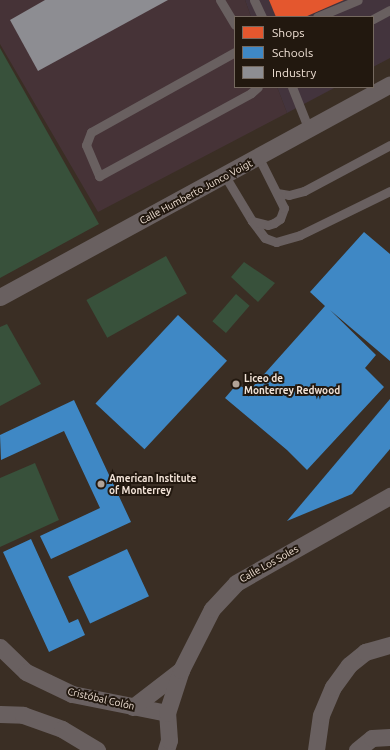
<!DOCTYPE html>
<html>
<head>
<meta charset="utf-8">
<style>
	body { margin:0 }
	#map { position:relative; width:390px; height:750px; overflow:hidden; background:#3a2e24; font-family:Ubuntu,sans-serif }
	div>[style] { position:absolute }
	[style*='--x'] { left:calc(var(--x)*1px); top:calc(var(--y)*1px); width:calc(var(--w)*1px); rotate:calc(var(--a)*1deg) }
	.commercial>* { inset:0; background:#43343d }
	.industrial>* { inset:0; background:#463337 }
	.green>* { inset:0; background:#38513b; transform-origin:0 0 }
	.shops>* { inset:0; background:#e4572e }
	.schools>* { inset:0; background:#3f88c5; transform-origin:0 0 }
	.industry>* { inset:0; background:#8d8d92 }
	.lane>* { height:9px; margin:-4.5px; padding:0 4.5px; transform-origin:4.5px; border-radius:4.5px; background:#696060 }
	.street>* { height:17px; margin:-8.5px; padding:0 8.5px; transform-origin:8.5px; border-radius:8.5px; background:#696060 }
	.dots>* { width:11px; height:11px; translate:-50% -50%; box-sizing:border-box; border:2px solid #22180f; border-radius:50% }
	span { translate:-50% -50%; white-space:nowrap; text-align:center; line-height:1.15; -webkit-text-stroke:4px #22180f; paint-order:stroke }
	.street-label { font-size:10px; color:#f1e2d6 }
	.poi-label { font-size:10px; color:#f1e2d6; font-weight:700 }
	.left { translate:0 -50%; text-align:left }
	.legend { position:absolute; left:234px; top:16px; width:140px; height:72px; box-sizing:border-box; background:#22180f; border:1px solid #75695f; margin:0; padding:5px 7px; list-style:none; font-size:12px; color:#f1e2d6 }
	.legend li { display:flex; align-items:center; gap:8px; height:20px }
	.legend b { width:20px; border:1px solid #75695f }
</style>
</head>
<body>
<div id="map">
	<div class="commercial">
		<div style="clip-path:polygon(245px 0,390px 0,390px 58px,373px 67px,373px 17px,251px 17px)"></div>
		<div style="clip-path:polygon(277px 87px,336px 87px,287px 113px)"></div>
	</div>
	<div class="industrial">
		<div style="clip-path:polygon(0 0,245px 0,251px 17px,235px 17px,235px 87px,277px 87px,287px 113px,98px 212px,0 44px)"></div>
	</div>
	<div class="green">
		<div style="clip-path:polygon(0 48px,99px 224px,0 278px)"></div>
		<div style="left:166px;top:256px;width:43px;height:91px;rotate:61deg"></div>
		<div style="clip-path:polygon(244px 262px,275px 283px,258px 302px,231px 277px)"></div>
		<div style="left:236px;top:294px;width:18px;height:36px;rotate:41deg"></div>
		<div style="clip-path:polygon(7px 324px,41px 384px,0 406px,0 327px)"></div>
		<div style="clip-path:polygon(35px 463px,59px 520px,0 547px,0 478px)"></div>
	</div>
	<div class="shops">
		<div style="clip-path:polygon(269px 0,344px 0,305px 17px,276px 17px)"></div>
	</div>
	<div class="schools">
		<div style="clip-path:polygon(364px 232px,390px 254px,390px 361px,330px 310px,376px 355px,365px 368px,384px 387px,307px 470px,287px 450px,225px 398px,237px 384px,249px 391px,325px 306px,310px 292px)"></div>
		<div style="left:178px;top:315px;width:67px;height:121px;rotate:43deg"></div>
		<div style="clip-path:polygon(390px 399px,390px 449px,352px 494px,287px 521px)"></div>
		<div style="clip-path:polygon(74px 400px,131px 522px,51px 559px,40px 536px,100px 508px,64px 431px,1px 460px,0 435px)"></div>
		<div style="clip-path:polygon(31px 539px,69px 623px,78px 619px,85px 635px,49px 652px,3px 552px)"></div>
		<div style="left:127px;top:549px;width:52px;height:65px;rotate:65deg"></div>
	</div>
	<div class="industry">
		<div style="clip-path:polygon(45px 0,168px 0,38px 71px,10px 20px)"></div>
	</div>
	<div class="lane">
		<div style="--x:220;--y:0;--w:29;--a:59"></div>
		<div style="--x:254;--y:0;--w:19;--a:65"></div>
		<div style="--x:317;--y:17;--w:44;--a:-22.5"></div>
		<div style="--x:373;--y:19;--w:19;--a:-28"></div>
		<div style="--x:235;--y:52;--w:165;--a:150.9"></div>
		<div style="--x:91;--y:132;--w:14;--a:111"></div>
		<div style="--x:86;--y:145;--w:34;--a:67"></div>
		<div style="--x:99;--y:176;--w:173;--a:-28.6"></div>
		<div style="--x:251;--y:93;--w:9;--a:-41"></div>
		<div style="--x:292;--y:87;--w:46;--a:68.4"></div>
		<div style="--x:225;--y:176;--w:52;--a:59"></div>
		<div style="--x:252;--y:221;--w:21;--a:53"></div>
		<div style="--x:265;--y:238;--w:12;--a:20"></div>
		<div style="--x:276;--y:242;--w:25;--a:-16"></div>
		<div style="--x:300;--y:235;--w:100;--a:-26.1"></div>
		<div style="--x:277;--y:193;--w:12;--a:9"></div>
		<div style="--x:289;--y:195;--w:16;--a:-15"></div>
		<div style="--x:304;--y:191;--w:98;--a:-28.1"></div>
		<div style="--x:252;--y:221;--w:16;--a:14"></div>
		<div style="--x:268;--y:225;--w:6;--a:-18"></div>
		<div style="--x:274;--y:223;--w:7;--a:-34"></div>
		<div style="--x:280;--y:219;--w:12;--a:-70"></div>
		<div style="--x:284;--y:208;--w:56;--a:-116.6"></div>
	</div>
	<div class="street">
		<div style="--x:0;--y:297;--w:444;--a:-28.6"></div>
		<div style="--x:0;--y:647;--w:36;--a:44"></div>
		<div style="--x:26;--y:672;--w:51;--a:25.6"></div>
		<div style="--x:72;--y:694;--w:97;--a:11.3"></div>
		<div style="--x:133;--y:707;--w:61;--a:-37.6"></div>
		<div style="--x:0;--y:714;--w:23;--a:2"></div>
		<div style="--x:23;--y:715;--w:41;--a:19.7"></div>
		<div style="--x:62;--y:729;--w:41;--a:31"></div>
		<div style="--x:166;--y:750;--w:10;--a:-73"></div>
		<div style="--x:169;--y:740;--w:27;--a:-94"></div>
		<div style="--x:167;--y:713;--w:45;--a:-72"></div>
		<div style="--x:181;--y:670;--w:68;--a:-63.1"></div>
		<div style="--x:212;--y:609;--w:35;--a:-47"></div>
		<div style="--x:236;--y:583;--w:177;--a:-29.5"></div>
		<div style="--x:316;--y:750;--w:35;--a:-82"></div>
		<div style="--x:321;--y:715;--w:30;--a:-67"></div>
		<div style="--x:333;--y:687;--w:27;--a:-54"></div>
		<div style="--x:349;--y:665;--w:21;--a:-39"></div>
		<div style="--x:365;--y:652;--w:26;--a:-16"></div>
		<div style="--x:357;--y:750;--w:19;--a:-39"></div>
		<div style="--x:372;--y:738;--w:18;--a:-3"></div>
	</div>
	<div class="dots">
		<div style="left:236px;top:384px;background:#b1a398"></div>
		<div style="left:101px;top:484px;background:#b1a398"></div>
	</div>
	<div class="street-label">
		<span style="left:196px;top:192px;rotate:-28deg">Calle Humberto Junco Voigt</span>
		<span style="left:269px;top:564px;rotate:-29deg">Calle Los Soles</span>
		<span style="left:101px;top:699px;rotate:13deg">Cristóbal Colón</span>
	</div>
	<div class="poi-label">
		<span class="left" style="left:244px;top:384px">Liceo de<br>Monterrey Redwood</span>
		<span class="left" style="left:109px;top:484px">American Institute<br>of Monterrey</span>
	</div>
	<ul class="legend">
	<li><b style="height:11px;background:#e4572e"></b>Shops</li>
	<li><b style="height:11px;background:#3f88c5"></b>Schools</li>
	<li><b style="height:11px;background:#8d8d92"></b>Industry</li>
	</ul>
</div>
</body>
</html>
